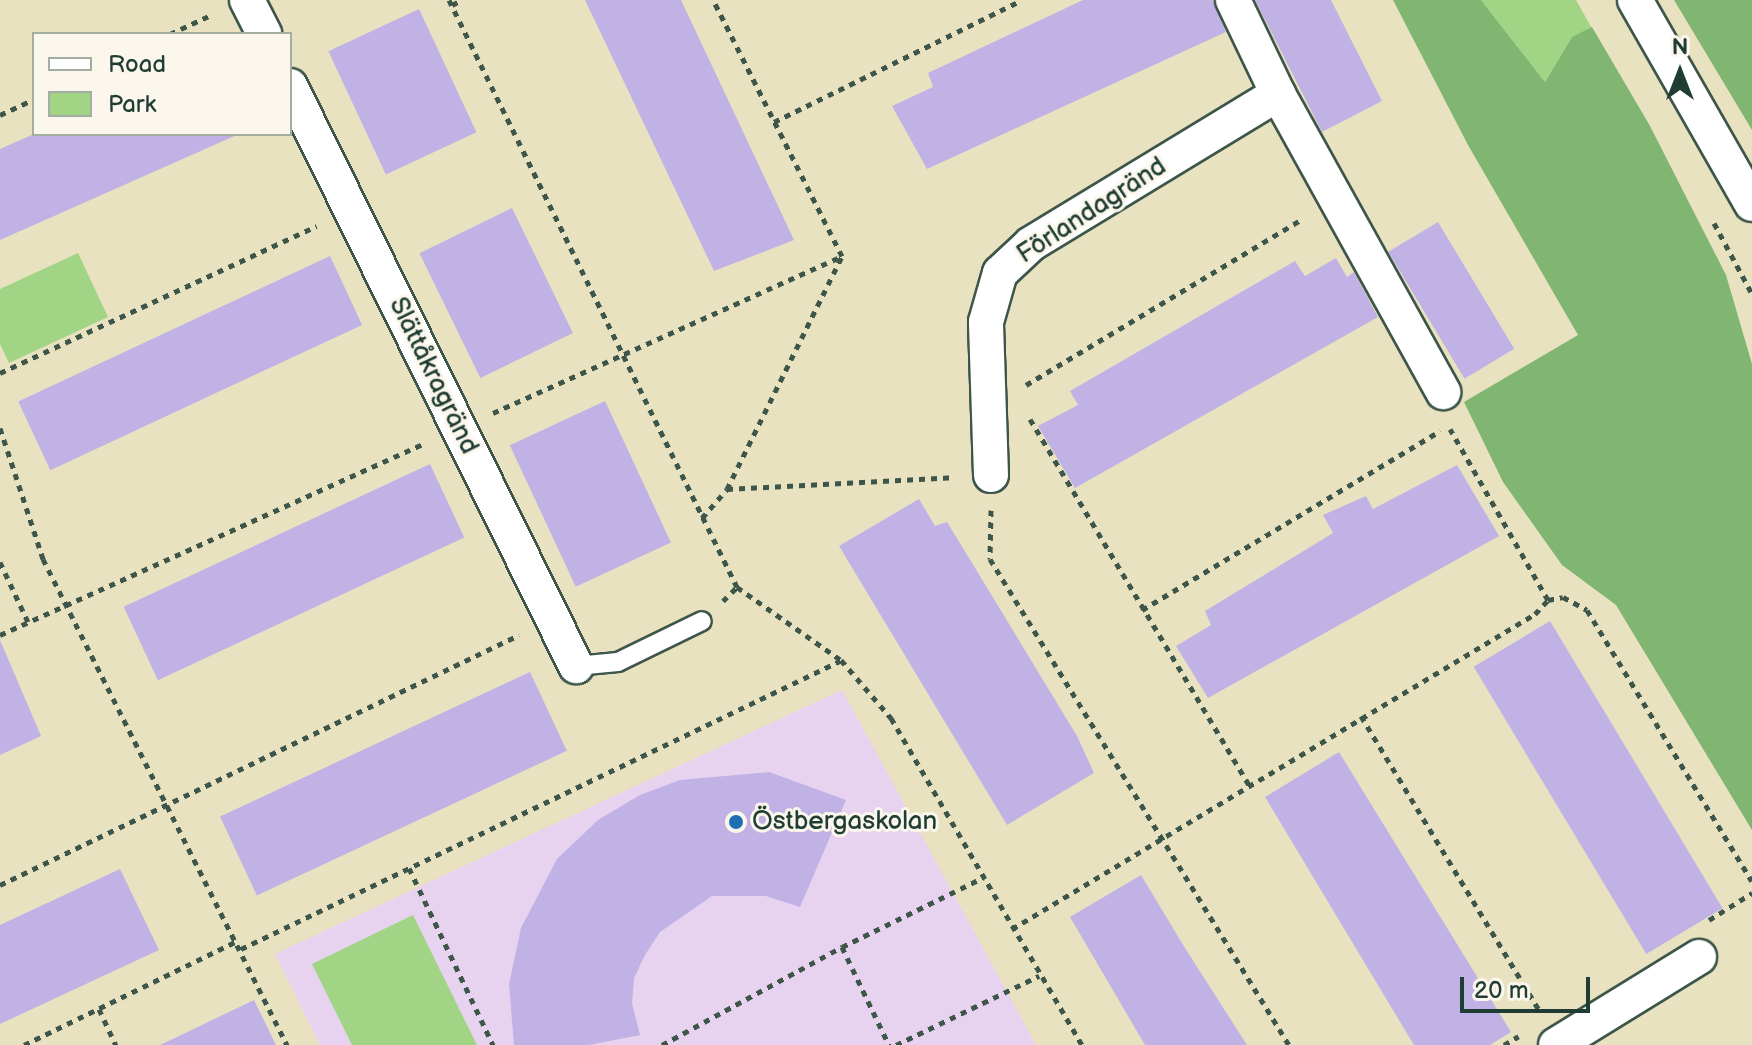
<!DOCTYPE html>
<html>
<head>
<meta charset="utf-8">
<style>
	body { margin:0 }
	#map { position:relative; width:1752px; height:1045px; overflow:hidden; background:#e9e2c1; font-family:"Balsamiq Sans",sans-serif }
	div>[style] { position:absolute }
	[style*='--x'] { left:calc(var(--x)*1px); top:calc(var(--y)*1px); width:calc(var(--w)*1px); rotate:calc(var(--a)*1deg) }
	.built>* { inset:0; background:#e7d2ef }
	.green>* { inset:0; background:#a1d585 }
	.forest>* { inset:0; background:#80b672 }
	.building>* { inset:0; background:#c0b2e5; transform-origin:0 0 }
	.path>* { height:5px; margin-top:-2.5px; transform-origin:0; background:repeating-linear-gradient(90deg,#3d5649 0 6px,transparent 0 12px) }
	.roads { filter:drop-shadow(2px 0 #3d5649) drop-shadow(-2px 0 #3d5649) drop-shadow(0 2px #3d5649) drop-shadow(0 -2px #3d5649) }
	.lane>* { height:18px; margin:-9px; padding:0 9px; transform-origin:9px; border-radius:9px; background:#fff }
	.street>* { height:34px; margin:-17px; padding:0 17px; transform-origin:17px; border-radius:17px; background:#fff }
	.dots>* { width:22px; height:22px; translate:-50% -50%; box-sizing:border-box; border:4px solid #fbf7ec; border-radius:50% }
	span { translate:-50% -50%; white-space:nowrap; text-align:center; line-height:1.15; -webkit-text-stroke:6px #fbf7ec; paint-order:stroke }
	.street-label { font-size:26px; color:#1f3d34 }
	.poi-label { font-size:26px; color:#1f3d34 }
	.left { translate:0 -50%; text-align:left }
	.legend { position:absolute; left:32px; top:32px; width:260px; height:104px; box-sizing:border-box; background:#fbf7ec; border:2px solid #a3ada2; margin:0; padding:10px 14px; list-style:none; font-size:24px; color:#1f3d34 }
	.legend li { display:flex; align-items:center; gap:16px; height:40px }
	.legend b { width:40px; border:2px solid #a3ada2 }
	.north { position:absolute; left:1640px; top:32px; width:80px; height:80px; -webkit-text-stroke:6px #fbf7ec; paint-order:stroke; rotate:0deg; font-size:22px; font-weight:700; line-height:32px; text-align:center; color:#1f3d34 }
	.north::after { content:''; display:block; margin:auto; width:28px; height:36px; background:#1f3d34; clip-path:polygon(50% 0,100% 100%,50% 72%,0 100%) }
	.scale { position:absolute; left:1460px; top:977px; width:130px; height:36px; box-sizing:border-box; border:4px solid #1f3d34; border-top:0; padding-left:10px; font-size:24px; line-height:28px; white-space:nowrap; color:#1f3d34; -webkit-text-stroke:6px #fbf7ec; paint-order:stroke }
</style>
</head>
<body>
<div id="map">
	<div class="built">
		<div style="clip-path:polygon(842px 690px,1036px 1045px,320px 1045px,275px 954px)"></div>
	</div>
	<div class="green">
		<div style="clip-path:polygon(1481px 0,1576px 0,1594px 32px,1572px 37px,1545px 82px)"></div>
		<div style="clip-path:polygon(78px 253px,108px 317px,9px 363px,0 344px,0 289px)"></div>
		<div style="clip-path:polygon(413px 915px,477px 1045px,352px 1045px,312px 964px)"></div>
	</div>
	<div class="forest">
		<div style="clip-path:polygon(1393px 0,1481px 0,1545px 82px,1572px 37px,1592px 27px,1650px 126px,1726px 275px,1752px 364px,1752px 830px,1616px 605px,1562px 565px,1503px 482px,1464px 402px,1578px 335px,1468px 145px)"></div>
		<div style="clip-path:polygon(1674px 0,1752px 0,1752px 130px)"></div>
	</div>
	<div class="building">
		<div style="clip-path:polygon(585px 0,681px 0,794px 240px,714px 271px)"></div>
		<div style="clip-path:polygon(1083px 0,1213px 0,1226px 32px,927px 169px,892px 106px,933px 87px,928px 73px)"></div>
		<div style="clip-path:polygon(1255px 0,1331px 0,1382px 101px,1322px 132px)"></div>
		<div style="left:419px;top:9px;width:136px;height:100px;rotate:65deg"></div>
		<div style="clip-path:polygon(34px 134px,239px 134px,0 240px,0 149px)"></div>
		<div style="left:512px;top:208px;width:139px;height:103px;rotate:64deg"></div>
		<div style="left:1438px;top:222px;width:148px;height:58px;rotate:59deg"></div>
		<div style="left:330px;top:256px;width:76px;height:344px;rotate:65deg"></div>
		<div style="clip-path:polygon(1336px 258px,1347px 277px,1354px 272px,1378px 317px,1075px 488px,1038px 426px,1078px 405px,1070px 391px,1295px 261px,1305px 276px)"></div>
		<div style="left:605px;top:401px;width:156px;height:105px;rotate:65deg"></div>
		<div style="left:430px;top:464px;width:81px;height:338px;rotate:65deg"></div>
		<div style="clip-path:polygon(1457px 465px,1499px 536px,1208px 698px,1176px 646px,1211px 625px,1205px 611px,1333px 533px,1323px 515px,1366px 496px,1373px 509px)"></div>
		<div style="clip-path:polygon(919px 499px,935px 526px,947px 522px,966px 553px,1077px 736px,1094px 773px,1007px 825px,839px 546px)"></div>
		<div style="left:1550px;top:621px;width:335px;height:89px;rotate:59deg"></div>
		<div style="clip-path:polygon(0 640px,41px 736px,0 755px)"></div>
		<div style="left:530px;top:672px;width:87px;height:342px;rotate:65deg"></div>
		<div style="clip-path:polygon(1339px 752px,1511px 1032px,1490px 1045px,1414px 1045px,1265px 797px)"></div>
		<div style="clip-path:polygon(769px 772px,846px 800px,800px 907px,766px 896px,712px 896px,660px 932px,645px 955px,634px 978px,632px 1003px,640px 1035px,589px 1045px,514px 1045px,509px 984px,521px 928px,557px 859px,598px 820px,640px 795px,680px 780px)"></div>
		<div style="clip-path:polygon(120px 869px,159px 950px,0 1024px,0 925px)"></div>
		<div style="clip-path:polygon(1141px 875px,1185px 948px,1247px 1045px,1145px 1045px,1070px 917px)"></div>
		<div style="clip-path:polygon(254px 1000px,276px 1045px,160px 1045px,227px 1013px)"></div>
	</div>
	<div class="path">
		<div style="--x:449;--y:0;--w:654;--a:63.87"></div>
		<div style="--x:737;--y:587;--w:127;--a:35.1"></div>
		<div style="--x:841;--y:660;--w:77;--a:49.2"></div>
		<div style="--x:891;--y:718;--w:379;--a:59.7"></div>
		<div style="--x:452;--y:5;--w:11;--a:-27"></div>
		<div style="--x:170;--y:34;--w:47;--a:-24.9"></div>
		<div style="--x:0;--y:115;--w:38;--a:-25"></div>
		<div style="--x:774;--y:122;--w:276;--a:-26.2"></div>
		<div style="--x:1714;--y:223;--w:81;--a:61.8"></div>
		<div style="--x:0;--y:373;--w:349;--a:-24.9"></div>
		<div style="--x:1026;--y:385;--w:322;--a:-31"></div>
		<div style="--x:493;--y:413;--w:383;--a:-24.2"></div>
		<div style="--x:1030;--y:419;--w:427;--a:59.1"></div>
		<div style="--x:0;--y:428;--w:138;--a:71.8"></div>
		<div style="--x:43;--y:559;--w:544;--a:63.34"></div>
		<div style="--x:727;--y:489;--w:226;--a:-3"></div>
		<div style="--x:991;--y:510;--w:49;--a:91.2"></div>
		<div style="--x:990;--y:559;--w:571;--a:58.4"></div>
		<div style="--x:702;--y:518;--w:38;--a:-49"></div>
		<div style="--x:727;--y:489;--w:260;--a:-63.7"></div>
		<div style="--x:842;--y:256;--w:287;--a:-116.7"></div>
		<div style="--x:0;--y:562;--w:66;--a:65"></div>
		<div style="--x:1548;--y:600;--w:15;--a:-11"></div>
		<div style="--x:1563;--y:597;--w:27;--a:28"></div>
		<div style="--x:1587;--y:610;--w:317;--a:58.7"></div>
		<div style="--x:723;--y:601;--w:20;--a:-45"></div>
		<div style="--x:1142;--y:610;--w:348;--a:-31"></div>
		<div style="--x:0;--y:635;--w:467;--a:-24.3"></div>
		<div style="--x:1361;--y:716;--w:345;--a:58.8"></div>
		<div style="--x:409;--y:868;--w:196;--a:64.6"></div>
		<div style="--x:0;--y:885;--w:576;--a:-25.72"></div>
		<div style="--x:1709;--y:920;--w:51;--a:-32.1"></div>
		<div style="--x:1012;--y:929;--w:611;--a:-31.06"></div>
		<div style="--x:1535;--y:614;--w:19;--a:-47"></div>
		<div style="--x:1548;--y:600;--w:197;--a:-119.8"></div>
		<div style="--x:842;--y:947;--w:158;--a:-26.2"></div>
		<div style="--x:241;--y:949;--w:665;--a:-25.68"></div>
		<div style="--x:99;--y:1009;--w:40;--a:65"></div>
		<div style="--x:24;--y:1045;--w:237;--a:-26"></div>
		<div style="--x:662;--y:1045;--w:205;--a:-28.6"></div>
		<div style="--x:842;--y:947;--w:109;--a:64.4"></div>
		<div style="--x:896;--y:1045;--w:159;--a:-25.8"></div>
		<div style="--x:1504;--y:1045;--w:17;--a:-31"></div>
	</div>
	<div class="roads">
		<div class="lane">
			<div style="--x:576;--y:666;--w:42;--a:-5.4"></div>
			<div style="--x:618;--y:662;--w:93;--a:-26"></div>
		</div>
		<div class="street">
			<div style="--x:247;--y:0;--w:38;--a:63"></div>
			<div style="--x:1233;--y:0;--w:104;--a:64.4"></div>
			<div style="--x:1278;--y:94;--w:341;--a:61"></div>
			<div style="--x:1635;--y:0;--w:235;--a:60.2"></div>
			<div style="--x:290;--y:86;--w:647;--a:63.75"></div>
			<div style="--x:991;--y:475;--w:153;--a:-91.9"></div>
			<div style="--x:986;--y:322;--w:51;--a:-74.1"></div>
			<div style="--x:1000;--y:273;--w:42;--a:-43.1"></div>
			<div style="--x:1031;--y:244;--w:289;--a:-31.3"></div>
			<div style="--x:1556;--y:1045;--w:168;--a:-31.6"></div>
		</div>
	</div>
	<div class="dots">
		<div style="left:736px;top:822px;background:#1f6fb2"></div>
	</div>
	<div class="street-label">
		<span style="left:1092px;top:211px;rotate:-33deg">Förlandagränd</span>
		<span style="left:433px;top:376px;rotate:64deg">Slättåkragränd</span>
	</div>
	<div class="poi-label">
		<span class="left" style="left:752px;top:822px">Östbergaskolan</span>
	</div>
	<ul class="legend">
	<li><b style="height:10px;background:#fff"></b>Road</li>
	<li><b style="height:22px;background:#a1d585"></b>Park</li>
	</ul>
	<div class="north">N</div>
	<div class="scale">20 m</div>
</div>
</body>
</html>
